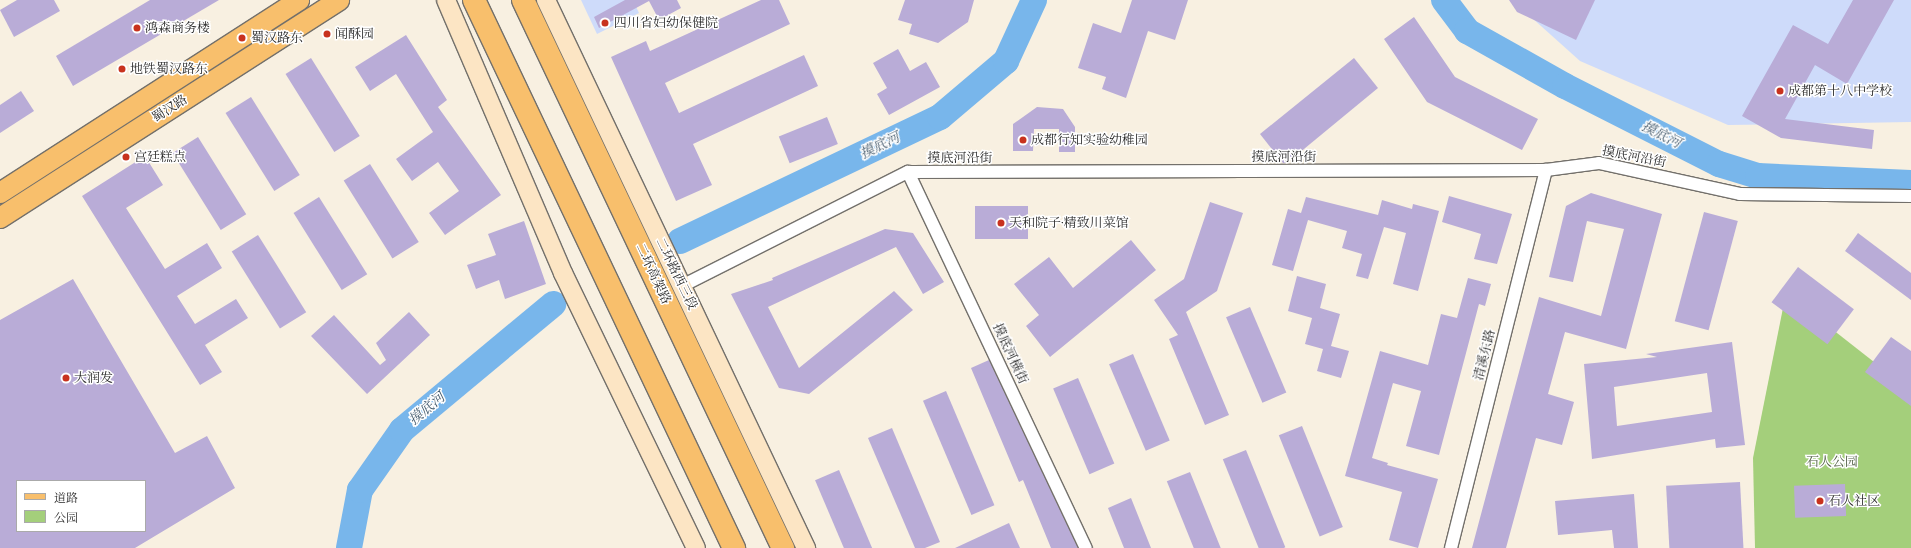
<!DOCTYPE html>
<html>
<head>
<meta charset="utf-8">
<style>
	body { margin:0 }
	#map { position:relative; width:1911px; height:548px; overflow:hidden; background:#f8f0e1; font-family:"IM FELL French Canon","Noto Serif SC",serif }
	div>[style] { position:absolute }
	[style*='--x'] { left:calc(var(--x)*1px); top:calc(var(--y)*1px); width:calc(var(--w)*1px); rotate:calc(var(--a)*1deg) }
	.built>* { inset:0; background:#cedbfa }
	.green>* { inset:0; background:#a4cf7b }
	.river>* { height:26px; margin:-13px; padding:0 13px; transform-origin:13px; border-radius:13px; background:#78b6eb }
	.building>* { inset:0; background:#b9acd7; transform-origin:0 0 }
	.roads { filter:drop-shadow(1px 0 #73706b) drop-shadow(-1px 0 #73706b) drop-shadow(0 1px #73706b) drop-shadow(0 -1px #73706b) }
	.street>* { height:12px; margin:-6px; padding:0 6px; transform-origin:6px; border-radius:6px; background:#fff }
	.secondary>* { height:18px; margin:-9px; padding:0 9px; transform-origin:9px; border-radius:9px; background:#fce5c4 }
	.primary>* { height:20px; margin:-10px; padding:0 10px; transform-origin:10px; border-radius:10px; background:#f8bf6c }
	.highway>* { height:22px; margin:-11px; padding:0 11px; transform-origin:11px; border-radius:11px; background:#f8bf6c }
	.dots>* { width:11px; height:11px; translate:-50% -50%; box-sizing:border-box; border:2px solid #fff; border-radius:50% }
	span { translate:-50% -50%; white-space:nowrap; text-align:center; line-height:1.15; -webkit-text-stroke:3px #fff; paint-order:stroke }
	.poi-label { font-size:13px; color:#2b2b2b }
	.left { translate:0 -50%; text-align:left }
	.street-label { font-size:13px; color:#2b2b2b }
	.park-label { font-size:13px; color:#4f5c43 }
	.water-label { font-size:14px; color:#465c6e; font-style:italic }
	.legend { position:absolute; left:16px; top:480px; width:130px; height:52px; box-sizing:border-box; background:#fff; border:1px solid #aaa; margin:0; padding:5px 7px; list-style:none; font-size:12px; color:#2b2b2b }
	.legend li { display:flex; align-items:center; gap:8px; height:20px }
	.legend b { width:20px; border:1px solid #aaa }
</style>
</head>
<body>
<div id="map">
	<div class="built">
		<div style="clip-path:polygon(581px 0,633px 0,639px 13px,597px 34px)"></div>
		<div style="clip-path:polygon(1512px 0,1911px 0,1911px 122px,1728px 125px,1580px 61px)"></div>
	</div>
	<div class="green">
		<div style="clip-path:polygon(1786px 293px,1911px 391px,1911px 548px,1755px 548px,1753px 458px)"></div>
	</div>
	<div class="river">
		<div style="--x:1444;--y:0;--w:39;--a:53"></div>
		<div style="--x:1467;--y:31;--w:112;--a:29.3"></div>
		<div style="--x:1565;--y:86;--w:173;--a:26.9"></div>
		<div style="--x:1719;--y:164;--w:41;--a:17.1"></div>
		<div style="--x:1758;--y:176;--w:153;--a:2.6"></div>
		<div style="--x:680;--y:241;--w:288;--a:-25.5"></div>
		<div style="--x:940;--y:117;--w:87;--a:-40.3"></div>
		<div style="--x:1006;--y:61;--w:67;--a:-65.3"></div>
		<div style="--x:349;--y:548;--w:59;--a:-79.3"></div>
		<div style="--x:360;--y:490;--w:73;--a:-55"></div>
		<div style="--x:402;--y:430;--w:197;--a:-39.8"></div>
	</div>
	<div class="building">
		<div style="clip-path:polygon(17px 0,54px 0,60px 11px,14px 37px,0 10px)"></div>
		<div style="clip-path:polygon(150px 0,219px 0,73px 86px,56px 56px)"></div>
		<div style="clip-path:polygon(625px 0,677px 0,681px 8px,659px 20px,649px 1px,599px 28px,594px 17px)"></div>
		<div style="clip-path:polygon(761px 0,779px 0,790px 24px,665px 83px,679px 113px,804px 55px,818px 86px,693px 144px,712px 185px,676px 201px,611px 57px,646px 41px,650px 51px)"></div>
		<div style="clip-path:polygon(905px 0,974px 0,968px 22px,938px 43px,909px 34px,912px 24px,898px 20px)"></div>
		<div style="clip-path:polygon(1132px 0,1188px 0,1175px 40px,1148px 31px,1126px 98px,1102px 89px,1106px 77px,1078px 68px,1093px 23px,1121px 33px)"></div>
		<div style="clip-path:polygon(1509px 0,1595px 0,1576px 40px,1517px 12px)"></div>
		<div style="clip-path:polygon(1853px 0,1894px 0,1847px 84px,1815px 65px,1785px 119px,1874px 130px,1872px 149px,1781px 138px,1742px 116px,1793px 25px,1828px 44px)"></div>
		<div style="clip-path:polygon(1414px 17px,1455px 77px,1538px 119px,1522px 150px,1427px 102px,1384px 39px)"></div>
		<div style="clip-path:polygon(406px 35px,447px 100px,438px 107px,501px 195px,445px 235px,429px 213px,459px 191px,438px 162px,412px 181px,396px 159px,433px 132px,396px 74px,370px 91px,355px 67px)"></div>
		<div style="clip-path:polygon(898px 49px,910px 71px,926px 62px,940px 87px,889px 115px,877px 94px,887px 88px,873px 63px)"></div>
		<div style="left:311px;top:58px;width:92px;height:30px;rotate:58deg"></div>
		<div style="clip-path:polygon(1354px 58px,1378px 88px,1287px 163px,1283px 163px,1260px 134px)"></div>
		<div style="clip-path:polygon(21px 91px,34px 111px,0 133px,0 105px)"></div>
		<div style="left:251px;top:97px;width:92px;height:30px;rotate:58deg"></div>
		<div style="clip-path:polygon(1037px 107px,1063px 109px,1075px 127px,1075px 152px,1059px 152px,1059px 129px,1034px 129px,1033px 151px,1013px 151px,1013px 124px)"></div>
		<div style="left:827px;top:117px;width:29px;height:52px;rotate:68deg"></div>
		<div style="left:198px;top:137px;width:91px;height:30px;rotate:58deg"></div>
		<div style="clip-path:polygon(145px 156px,163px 185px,126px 208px,165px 269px,207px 243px,222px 268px,177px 296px,195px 324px,236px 299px,248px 318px,205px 345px,222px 372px,200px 385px,82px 196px)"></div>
		<div style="left:370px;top:164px;width:92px;height:31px;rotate:58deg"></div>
		<div style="clip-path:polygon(1591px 193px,1662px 214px,1626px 349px,1565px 332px,1548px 394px,1574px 402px,1562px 445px,1536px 438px,1506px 548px,1472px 548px,1539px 297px,1601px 316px,1624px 229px,1587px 221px,1573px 282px,1549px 277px,1566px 206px)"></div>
		<div style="clip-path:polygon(1449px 196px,1512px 214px,1497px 264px,1474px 259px,1481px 234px,1442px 222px)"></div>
		<div style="left:319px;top:197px;width:91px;height:30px;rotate:58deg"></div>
		<div style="clip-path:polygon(1306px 197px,1378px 215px,1382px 200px,1412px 209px,1413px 204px,1439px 211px,1418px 291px,1393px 284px,1406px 233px,1384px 227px,1368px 279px,1356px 276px,1362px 254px,1342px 248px,1347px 231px,1308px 220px,1293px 271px,1272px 265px,1288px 209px,1301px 213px)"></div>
		<div style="clip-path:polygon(1210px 202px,1243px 213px,1217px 291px,1186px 312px,1229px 415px,1205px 425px,1169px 339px,1178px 335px,1154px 300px,1184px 279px)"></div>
		<div style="left:975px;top:206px;width:53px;height:33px"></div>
		<div style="left:1704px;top:212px;width:35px;height:113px;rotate:15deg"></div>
		<div style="clip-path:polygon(524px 221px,546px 284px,505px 299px,499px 280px,476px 289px,467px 265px,496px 255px,488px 234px)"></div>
		<div style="clip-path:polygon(885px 229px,913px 233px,944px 282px,923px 294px,896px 247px,768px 307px,799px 368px,894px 291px,913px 310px,809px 394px,779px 388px,731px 294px,773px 280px,772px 278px)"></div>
		<div style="clip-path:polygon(1858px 233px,1911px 273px,1911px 300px,1845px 251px)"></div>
		<div style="left:258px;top:235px;width:91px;height:31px;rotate:58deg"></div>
		<div style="clip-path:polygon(1131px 240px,1156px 270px,1050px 357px,1026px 326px,1039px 315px,1014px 284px,1049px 257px,1073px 288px)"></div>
		<div style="left:1798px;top:267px;width:70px;height:44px;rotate:37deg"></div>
		<div style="clip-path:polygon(1297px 276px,1326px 284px,1320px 308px,1340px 314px,1331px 346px,1349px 351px,1341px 378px,1317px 371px,1323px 349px,1305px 344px,1312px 318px,1288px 311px)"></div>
		<div style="clip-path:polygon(1468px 278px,1491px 284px,1485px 306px,1479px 304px,1439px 455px,1406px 446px,1421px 391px,1393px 383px,1372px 458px,1388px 463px,1387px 465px,1438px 479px,1418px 548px,1389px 540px,1402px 492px,1345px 476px,1380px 351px,1428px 365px,1441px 314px,1457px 318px)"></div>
		<div style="clip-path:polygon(evenodd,73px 279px,175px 453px,207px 436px,235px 488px,135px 548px,0 548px,0 320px,73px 279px,17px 481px,145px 481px,145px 531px,17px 531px,17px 481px)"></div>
		<div style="left:1250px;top:307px;width:93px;height:26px;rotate:67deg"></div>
		<div style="clip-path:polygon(409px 312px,430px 335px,367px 394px,311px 336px,334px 315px,380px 365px,386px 360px,376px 343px)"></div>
		<div style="clip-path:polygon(1891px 337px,1911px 351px,1911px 406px,1865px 372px)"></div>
		<div style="clip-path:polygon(evenodd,1732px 342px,1745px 445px,1716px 448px,1715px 439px,1592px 459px,1584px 364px,1657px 357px,1646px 354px,1732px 342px,1707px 373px,1712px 412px,1617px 426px,1614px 387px,1707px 373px)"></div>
		<div style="left:1133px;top:354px;width:94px;height:26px;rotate:67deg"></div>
		<div style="clip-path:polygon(989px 360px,1078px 548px,1051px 548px,1023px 480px,1019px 482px,971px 368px)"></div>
		<div style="left:1078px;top:378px;width:93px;height:27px;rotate:67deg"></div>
		<div style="left:946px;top:391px;width:124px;height:25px;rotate:67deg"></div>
		<div style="left:1302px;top:426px;width:109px;height:25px;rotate:68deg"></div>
		<div style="clip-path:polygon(892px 428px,940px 542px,925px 548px,915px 548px,868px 438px)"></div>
		<div style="left:1246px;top:450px;width:105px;height:25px;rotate:68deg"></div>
		<div style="left:839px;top:470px;width:85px;height:26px;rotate:67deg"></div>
		<div style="left:1190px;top:472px;width:82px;height:25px;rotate:68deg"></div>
		<div style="left:1740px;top:482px;width:66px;height:74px;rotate:87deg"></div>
		<div style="left:1845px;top:484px;width:32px;height:51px;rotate:88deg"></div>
		<div style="clip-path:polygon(1634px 494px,1638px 548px,1614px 548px,1612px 530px,1558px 535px,1555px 501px)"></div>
		<div style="clip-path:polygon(1131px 498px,1151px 548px,1124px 548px,1108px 508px)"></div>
		<div style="clip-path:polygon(1009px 523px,1020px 548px,955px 548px)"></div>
	</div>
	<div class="roads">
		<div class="street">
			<div style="--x:908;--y:172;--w:416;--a:64.7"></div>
			<div style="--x:682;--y:286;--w:253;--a:-26.8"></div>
			<div style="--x:908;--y:172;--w:638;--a:-0.18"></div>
			<div style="--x:1546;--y:170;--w:53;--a:-7.5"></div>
			<div style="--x:1599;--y:163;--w:144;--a:12.4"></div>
			<div style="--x:1740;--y:194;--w:171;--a:0.7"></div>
			<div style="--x:1451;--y:548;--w:390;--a:-75.9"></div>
		</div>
		<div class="secondary">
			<div style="--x:446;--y:0;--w:297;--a:66.8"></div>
			<div style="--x:563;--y:273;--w:305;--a:64.2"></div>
			<div style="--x:546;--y:0;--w:607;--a:64.62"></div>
		</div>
		<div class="primary">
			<div style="--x:0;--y:193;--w:356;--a:-32.8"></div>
			<div style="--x:0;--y:218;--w:403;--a:-32.7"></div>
		</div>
		<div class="highway">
			<div style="--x:474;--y:0;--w:607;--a:64.62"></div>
			<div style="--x:523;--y:0;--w:607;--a:64.62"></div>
		</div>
	</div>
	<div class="dots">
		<div style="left:605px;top:23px;background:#c8321e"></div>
		<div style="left:137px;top:28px;background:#c8321e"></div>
		<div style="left:327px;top:34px;background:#c8321e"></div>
		<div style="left:242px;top:38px;background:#c8321e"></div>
		<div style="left:122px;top:69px;background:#c8321e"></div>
		<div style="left:1780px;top:91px;background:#c8321e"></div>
		<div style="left:1023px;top:140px;background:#c8321e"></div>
		<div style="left:126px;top:157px;background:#c8321e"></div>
		<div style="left:1001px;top:223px;background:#c8321e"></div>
		<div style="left:66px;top:378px;background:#c8321e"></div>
		<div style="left:1820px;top:501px;background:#c8321e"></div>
	</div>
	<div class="poi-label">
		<span class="left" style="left:614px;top:23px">四川省妇幼保健院</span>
		<span class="left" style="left:145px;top:28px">鸿森商务楼</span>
		<span class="left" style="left:335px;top:34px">闻酥园</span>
		<span class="left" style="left:251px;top:38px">蜀汉路东</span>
		<span class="left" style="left:130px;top:69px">地铁蜀汉路东</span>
		<span class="left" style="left:1788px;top:91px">成都第十八中学校</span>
		<span class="left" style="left:1031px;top:140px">成都行知实验幼稚园</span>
		<span class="left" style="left:134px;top:157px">宫廷糕点</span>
		<span class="left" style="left:1009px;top:223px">天和院子·精致川菜馆</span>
		<span class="left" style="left:74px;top:378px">大润发</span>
		<span class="left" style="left:1828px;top:501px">石人社区</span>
	</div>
	<div class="street-label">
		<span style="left:170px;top:109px;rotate:-33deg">蜀汉路</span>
		<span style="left:1284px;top:157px">摸底河沿街</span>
		<span style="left:1634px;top:157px;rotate:11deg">摸底河沿街</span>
		<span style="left:960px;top:158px">摸底河沿街</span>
		<span style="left:653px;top:274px;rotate:65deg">二环高架路</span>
		<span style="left:676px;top:274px;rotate:64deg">二环路西三段</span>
		<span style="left:1010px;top:354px;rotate:65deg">摸底河横街</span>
		<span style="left:1485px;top:355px;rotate:-76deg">清溪东路</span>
	</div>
	<div class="park-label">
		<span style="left:1832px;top:462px">石人公园</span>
	</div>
	<div class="water-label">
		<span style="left:1661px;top:135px;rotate:27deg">摸底河</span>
		<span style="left:880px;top:146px;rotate:-26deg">摸底河</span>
		<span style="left:427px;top:409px;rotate:-40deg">摸底河</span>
	</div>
	<ul class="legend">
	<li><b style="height:5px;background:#f8bf6c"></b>道路</li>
	<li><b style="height:11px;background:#a4cf7b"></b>公园</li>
	</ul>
</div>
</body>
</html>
